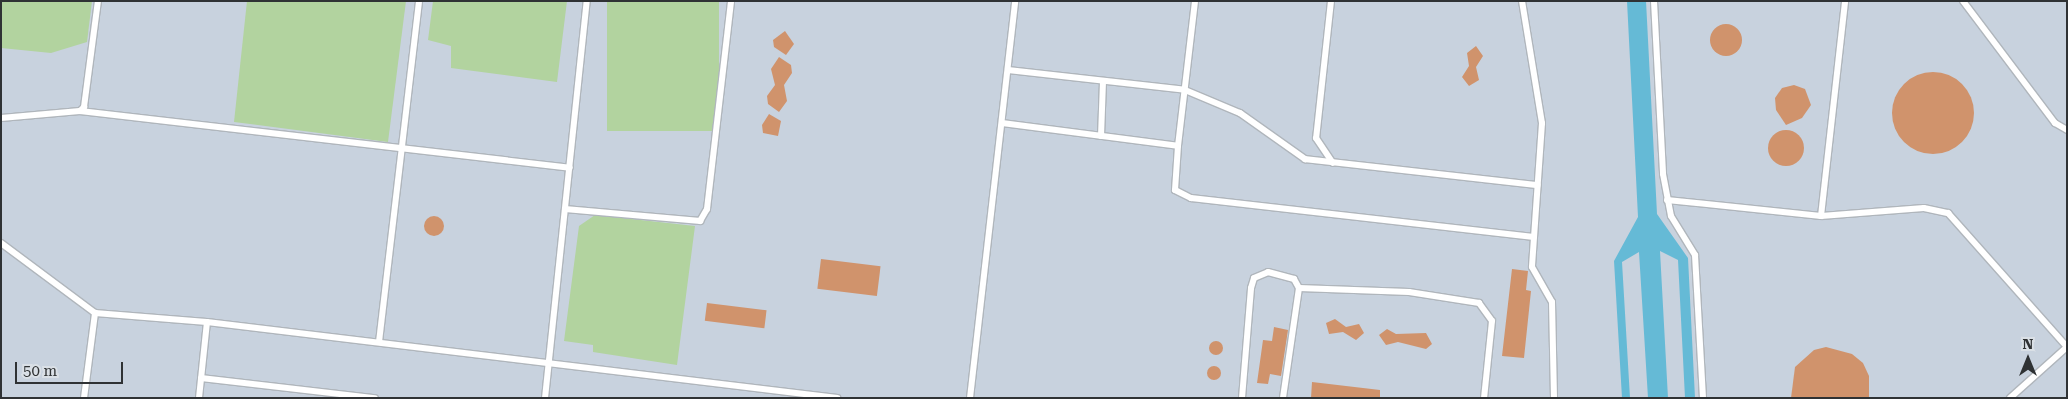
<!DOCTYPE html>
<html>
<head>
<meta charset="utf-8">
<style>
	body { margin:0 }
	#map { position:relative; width:2068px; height:399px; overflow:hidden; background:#dae0e6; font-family:"Roboto Serif",serif }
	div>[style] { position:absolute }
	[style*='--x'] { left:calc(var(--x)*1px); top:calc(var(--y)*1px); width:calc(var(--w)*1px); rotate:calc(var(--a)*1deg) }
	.built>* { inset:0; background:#c8d2de; transform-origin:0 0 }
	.green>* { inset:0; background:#b2d39f; transform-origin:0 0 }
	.water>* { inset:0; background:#65bad6 }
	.building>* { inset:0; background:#d0936c; transform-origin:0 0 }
	.round { border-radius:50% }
	.roads { filter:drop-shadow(1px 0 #b0b6bc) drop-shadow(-1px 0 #b0b6bc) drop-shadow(0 1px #b0b6bc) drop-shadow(0 -1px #b0b6bc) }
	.service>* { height:6px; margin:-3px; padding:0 3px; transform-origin:3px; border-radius:3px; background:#fff }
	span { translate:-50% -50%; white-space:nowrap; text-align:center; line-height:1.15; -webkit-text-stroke:5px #dae0e6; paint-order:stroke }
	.frame { position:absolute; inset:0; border:2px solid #2f3234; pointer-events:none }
	.north { position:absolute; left:2003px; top:334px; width:50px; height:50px; -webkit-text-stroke:4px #dae0e6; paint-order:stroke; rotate:0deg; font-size:14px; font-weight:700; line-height:20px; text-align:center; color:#2f3234 }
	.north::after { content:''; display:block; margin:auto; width:18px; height:22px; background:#2f3234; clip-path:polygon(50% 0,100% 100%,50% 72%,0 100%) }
	.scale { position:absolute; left:15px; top:362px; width:108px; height:22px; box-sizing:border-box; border:2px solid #2f3234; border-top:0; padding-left:6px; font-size:15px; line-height:18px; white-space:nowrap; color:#2f3234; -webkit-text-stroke:4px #dae0e6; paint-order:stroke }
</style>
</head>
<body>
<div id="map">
	<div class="built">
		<div style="left:1px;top:1px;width:2066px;height:397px"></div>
	</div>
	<div class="green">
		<div style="clip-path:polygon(1px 1px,92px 1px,87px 42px,51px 53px,1px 48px)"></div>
		<div style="clip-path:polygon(247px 1px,406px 1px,388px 142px,234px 122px)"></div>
		<div style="clip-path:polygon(433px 1px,567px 1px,557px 82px,451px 68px,451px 46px,428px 40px)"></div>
		<div style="left:607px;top:1px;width:112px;height:130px"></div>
		<div style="clip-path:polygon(595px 215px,695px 226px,677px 365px,593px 352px,593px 345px,564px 341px,579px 226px)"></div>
	</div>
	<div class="water">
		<div style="clip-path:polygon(1627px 1px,1646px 1px,1657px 214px,1688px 258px,1695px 398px,1685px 398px,1678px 260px,1660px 251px,1668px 398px,1648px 398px,1639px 252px,1622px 262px,1630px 398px,1622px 398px,1614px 261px,1638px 217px)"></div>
	</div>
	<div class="building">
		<div class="round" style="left:1710px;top:24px;width:32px;height:32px"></div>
		<div style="clip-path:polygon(785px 31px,794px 44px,786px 55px,774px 47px,773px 40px)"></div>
		<div style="clip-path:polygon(1476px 46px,1483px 56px,1476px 67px,1479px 80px,1469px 86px,1462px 77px,1469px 66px,1467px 53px)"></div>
		<div style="clip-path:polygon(779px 57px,791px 65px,792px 73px,784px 85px,787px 101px,779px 112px,768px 104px,767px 96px,775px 85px,771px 69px)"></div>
		<div class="round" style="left:1892px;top:72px;width:82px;height:82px"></div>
		<div style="clip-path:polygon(1794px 85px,1805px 89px,1811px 105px,1802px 118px,1786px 125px,1776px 110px,1775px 98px,1782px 88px)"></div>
		<div style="clip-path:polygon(769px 114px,781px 121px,778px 136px,763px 133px,762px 125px)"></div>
		<div class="round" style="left:1768px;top:130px;width:36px;height:36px"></div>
		<div class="round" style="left:424px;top:216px;width:20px;height:20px"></div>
		<div style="left:821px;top:259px;width:60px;height:30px;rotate:7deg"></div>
		<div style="clip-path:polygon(1512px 269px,1528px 271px,1526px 290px,1531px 291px,1524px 358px,1502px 356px)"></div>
		<div style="left:707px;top:303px;width:60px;height:18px;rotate:7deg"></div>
		<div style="clip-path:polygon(1335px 319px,1346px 327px,1359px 324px,1364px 333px,1356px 340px,1343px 332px,1329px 334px,1326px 323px)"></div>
		<div style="clip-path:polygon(1274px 327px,1288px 330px,1281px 376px,1270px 374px,1268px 384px,1257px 383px,1263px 340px,1272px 341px)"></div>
		<div style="clip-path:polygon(1387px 329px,1396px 334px,1426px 333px,1432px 344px,1426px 349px,1398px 342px,1386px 345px,1379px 335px)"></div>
		<div class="round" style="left:1209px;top:341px;width:14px;height:14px"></div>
		<div style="clip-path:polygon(1826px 347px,1852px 354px,1863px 363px,1869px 376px,1869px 398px,1791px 398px,1795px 367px,1814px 350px)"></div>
		<div class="round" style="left:1207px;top:366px;width:14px;height:14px"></div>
		<div style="clip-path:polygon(1312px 382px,1380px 390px,1380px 398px,1311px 398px)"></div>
	</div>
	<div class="roads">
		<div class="service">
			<div style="--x:1331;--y:1;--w:138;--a:96.2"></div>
			<div style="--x:1316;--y:138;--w:30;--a:56"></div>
			<div style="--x:1522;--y:1;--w:124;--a:80.7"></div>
			<div style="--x:1542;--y:123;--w:144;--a:94"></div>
			<div style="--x:1532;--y:267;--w:40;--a:60.3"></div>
			<div style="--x:1552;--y:302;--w:96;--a:88.8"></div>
			<div style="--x:1654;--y:1;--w:173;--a:87"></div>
			<div style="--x:1663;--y:174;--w:43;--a:79.2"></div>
			<div style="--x:1671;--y:216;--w:46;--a:58.4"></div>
			<div style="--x:1695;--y:255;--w:143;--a:86.8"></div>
			<div style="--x:1963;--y:1;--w:153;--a:53"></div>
			<div style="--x:2055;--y:123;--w:14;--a:30"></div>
			<div style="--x:1008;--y:70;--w:178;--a:6.4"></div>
			<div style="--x:1185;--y:90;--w:60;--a:22.7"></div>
			<div style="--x:1240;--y:113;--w:80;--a:35.3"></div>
			<div style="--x:1305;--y:159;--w:234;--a:6.4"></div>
			<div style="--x:80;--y:111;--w:493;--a:6.6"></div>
			<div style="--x:1;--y:118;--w:79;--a:-5.1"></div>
			<div style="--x:80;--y:111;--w:6;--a:-45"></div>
			<div style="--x:84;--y:107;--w:107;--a:-82.5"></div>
			<div style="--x:1002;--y:123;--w:177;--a:7.4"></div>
			<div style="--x:1178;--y:146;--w:146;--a:-83.3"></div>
			<div style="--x:1101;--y:136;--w:55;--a:-87.9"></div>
			<div style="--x:1178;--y:146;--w:44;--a:93.9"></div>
			<div style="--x:1175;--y:190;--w:18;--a:27"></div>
			<div style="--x:1191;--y:198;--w:345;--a:6.5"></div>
			<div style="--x:1667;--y:200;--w:155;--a:5.9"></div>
			<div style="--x:1821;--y:216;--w:103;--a:-4.4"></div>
			<div style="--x:1924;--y:208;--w:25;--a:12"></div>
			<div style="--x:1948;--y:213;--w:179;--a:48.4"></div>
			<div style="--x:565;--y:209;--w:136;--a:5.1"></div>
			<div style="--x:700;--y:221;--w:14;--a:-60"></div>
			<div style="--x:707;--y:209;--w:209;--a:-83.4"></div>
			<div style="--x:1821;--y:216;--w:216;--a:-83.6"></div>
			<div style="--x:1;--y:243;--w:117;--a:36.7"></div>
			<div style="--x:95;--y:313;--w:112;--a:4.6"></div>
			<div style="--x:207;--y:322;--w:635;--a:6.88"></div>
			<div style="--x:1299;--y:288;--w:110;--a:2.1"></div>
			<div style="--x:1409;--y:292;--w:71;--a:8.9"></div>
			<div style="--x:1479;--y:303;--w:22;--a:54"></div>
			<div style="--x:1492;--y:321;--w:77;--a:95.9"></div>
			<div style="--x:379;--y:342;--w:343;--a:-83.3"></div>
			<div style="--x:201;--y:378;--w:175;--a:6.6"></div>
			<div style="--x:84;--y:398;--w:86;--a:-82.6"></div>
			<div style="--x:199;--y:398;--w:76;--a:-84"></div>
			<div style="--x:545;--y:398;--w:399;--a:-84"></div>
			<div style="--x:970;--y:398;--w:400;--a:-83.5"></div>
			<div style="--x:1242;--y:398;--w:110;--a:-85.3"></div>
			<div style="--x:1251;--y:288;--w:10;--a:-73"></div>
			<div style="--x:1254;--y:278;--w:15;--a:-23"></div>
			<div style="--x:1268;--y:272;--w:27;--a:15"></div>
			<div style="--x:1294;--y:279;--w:10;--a:61"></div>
			<div style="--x:1299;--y:288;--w:111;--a:98.3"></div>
			<div style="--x:2010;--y:398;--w:76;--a:-41.8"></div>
		</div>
	</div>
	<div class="frame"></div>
	<div class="north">N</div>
	<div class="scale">50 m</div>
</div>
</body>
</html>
